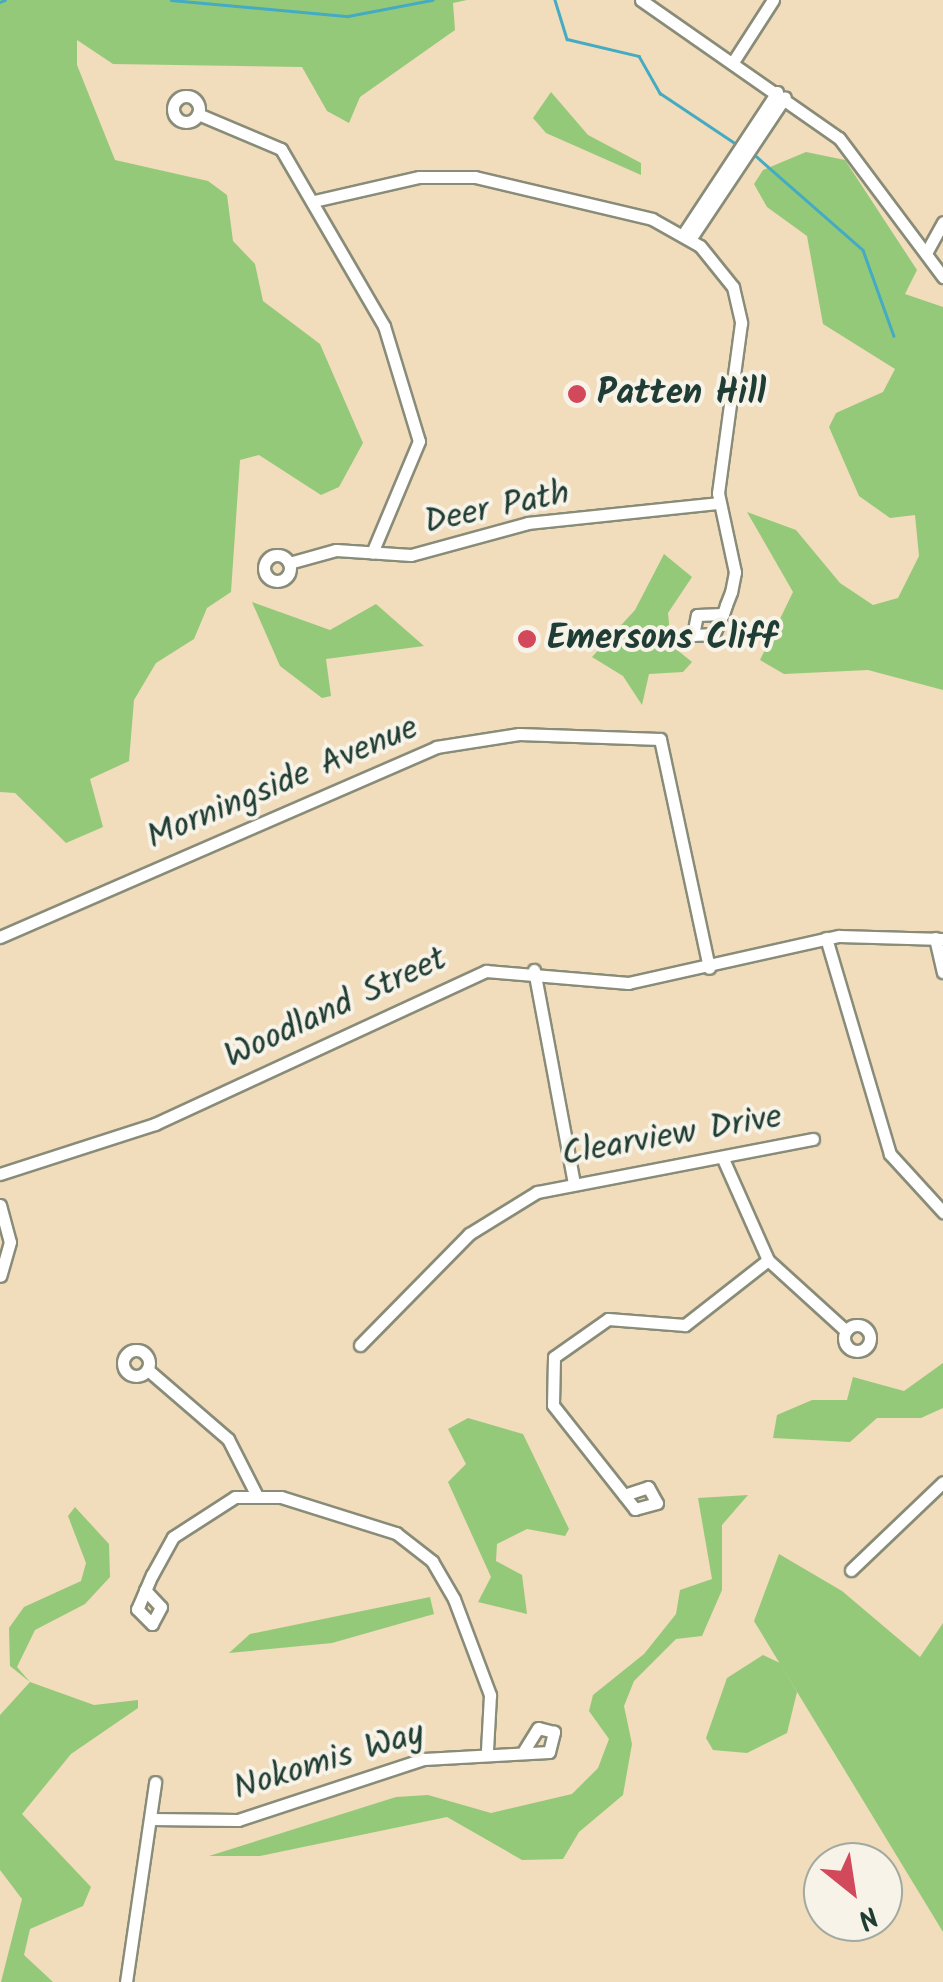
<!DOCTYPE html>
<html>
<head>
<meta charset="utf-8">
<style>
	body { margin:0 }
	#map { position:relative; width:943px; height:1982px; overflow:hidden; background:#f1dcbb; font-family:Kalam,sans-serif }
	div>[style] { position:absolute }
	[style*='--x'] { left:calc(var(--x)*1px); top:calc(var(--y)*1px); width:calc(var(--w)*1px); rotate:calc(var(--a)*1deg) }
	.green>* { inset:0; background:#95c97a }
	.stream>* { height:2.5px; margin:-1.25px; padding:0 1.25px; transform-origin:1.25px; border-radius:1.25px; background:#44abc3 }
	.roads { filter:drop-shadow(2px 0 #888c78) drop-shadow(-2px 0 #888c78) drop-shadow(0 2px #888c78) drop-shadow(0 -2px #888c78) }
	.minor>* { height:11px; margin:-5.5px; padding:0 5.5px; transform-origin:5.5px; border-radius:5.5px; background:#fff }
	.minor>.ring { margin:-5.5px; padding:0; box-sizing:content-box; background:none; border:11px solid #fff; border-radius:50% }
	.dots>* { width:28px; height:28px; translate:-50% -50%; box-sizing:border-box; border:5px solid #f7f3e8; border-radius:50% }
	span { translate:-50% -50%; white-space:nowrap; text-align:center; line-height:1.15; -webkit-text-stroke:8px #f7f3e8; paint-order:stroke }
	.poi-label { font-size:35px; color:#1f3d34; font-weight:700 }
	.left { translate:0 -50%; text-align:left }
	.street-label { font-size:35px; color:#1f3d34 }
	.north { position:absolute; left:803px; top:1842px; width:100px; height:100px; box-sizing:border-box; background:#f7f3e8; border:2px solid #a1aaa0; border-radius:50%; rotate:150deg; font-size:28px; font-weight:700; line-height:40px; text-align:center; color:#1f3d34 }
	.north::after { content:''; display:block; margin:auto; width:35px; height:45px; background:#d1495b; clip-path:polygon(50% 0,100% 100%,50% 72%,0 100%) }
</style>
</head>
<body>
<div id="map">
	<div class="green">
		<div style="clip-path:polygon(0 0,467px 0,453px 3px,455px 30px,360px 97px,349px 123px,327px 111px,302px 67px,113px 64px,77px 40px,77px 65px,115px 160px,208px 181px,227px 195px,233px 241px,255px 264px,263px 301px,320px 344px,363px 443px,339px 487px,321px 495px,259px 455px,240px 460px,231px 592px,207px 608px,194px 639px,156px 663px,134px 700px,129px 761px,90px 779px,103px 827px,66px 843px,15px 793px,0 792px)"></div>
		<div style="clip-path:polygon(551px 92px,588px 135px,641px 163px,641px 175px,546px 133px,533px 118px)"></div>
		<div style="clip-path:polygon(806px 152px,845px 160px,917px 270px,905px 294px,943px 307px,943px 690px,868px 670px,784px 674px,760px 660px,793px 592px,747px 512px,796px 530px,840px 583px,873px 605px,898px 598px,919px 556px,915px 515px,890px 518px,859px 496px,829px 427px,836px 413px,883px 392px,895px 369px,823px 324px,807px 236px,767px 207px,754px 184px,763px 170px)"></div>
		<div style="clip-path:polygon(664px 554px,692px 577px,668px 613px,671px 645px,692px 662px,683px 672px,649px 674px,642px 705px,623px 676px,592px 657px,635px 610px)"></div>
		<div style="clip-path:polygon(252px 602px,330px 630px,376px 604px,424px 646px,326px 659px,331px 696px,322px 698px,280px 666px)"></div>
		<div style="clip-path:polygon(943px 1363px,943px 1408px,921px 1418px,877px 1418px,850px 1442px,773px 1438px,777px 1415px,812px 1400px,847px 1400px,853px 1377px,904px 1391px)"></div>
		<div style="clip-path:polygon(468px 1418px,523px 1434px,569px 1529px,565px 1536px,527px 1529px,497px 1544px,496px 1561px,522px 1575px,527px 1614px,478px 1602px,491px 1577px,448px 1482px,466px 1464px,448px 1429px)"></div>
		<div style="clip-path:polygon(748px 1495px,722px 1525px,722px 1590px,702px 1636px,676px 1639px,634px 1681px,624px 1706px,632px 1744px,623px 1795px,579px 1832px,563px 1859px,522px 1860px,447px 1817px,260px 1856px,209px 1856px,396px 1797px,428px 1795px,491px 1813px,572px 1794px,598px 1768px,609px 1739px,589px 1711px,593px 1695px,644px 1654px,676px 1614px,680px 1590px,712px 1579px,698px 1498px)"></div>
		<div style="clip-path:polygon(75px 1507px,109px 1544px,110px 1577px,85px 1604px,35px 1630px,17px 1667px,30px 1682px,94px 1705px,138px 1700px,138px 1708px,71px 1754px,22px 1814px,91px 1887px,83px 1906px,30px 1929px,24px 1955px,53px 1982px,1px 1982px,22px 1899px,0 1870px,0 1715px,30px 1682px,10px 1666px,9px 1628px,24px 1607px,81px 1581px,86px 1563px,68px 1516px)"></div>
		<div style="clip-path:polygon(779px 1554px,842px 1591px,920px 1657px,943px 1623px,943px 1932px,754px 1621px)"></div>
		<div style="clip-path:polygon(430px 1597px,434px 1614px,332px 1643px,229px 1653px,250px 1634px)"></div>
		<div style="clip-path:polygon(763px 1655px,780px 1663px,797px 1692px,787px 1733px,747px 1753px,713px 1750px,706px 1738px,727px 1678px)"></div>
	</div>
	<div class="stream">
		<div style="--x:171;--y:0;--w:178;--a:5.2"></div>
		<div style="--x:348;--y:16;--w:86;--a:-10.8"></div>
		<div style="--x:555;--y:0;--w:41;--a:72.9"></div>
		<div style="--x:567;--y:39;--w:74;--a:13.3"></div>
		<div style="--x:639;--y:56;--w:43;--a:60.4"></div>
		<div style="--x:660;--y:93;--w:90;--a:33.7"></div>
		<div style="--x:0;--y:2;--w:5;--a:-22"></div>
		<div style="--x:756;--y:156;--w:142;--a:41.3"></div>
		<div style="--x:863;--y:250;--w:91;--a:70.2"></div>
	</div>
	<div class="roads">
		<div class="minor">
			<div style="--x:641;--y:0;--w:241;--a:34.9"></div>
			<div style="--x:839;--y:138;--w:174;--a:53.2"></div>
			<div style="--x:733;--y:62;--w:74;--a:-57.2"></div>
			<div class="ring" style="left:173px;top:96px;width:15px;height:15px"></div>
			<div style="--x:198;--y:114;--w:90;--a:22.9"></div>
			<div style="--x:281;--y:149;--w:205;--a:59.8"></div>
			<div style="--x:384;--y:326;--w:120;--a:73.1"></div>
			<div style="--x:419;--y:441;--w:121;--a:112.8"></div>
			<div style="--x:314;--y:201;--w:108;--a:-12.9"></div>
			<div style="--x:419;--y:177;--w:56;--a:0"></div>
			<div style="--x:475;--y:177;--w:182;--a:13.3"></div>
			<div style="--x:652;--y:219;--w:55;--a:29.4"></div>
			<div style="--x:700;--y:246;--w:53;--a:51.2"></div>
			<div style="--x:733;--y:287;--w:37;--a:77"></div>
			<div style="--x:741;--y:323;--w:172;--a:97.7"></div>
			<div style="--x:718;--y:493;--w:81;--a:77.9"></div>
			<div style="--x:735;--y:572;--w:20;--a:101"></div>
			<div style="--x:731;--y:592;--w:14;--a:111"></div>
			<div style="--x:726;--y:605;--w:9;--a:108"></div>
			<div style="--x:723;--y:614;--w:17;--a:115"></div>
			<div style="--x:716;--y:629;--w:5;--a:112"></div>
			<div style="--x:714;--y:634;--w:21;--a:177"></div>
			<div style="--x:693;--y:635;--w:20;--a:-79"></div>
			<div style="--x:697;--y:615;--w:26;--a:-2"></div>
			<div style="--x:684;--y:233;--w:169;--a:-56.6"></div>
			<div style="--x:691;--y:238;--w:169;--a:-56.3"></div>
			<div style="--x:926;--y:253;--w:35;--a:-61"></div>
			<div class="ring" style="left:264px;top:555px;width:15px;height:15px"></div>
			<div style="--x:289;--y:563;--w:49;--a:-15.5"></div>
			<div style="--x:336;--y:550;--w:75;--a:3.8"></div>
			<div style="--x:411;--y:555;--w:121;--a:-15.3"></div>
			<div style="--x:528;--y:523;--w:192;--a:-6"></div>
			<div style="--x:0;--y:937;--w:476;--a:-23.5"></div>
			<div style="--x:436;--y:747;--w:84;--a:-8.9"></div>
			<div style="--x:519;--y:734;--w:141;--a:2"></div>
			<div style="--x:660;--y:739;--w:234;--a:77.9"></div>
			<div style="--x:826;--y:938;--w:225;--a:73.5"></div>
			<div style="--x:890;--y:1154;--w:79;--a:47.6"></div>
			<div style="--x:935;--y:938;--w:35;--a:77"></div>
			<div style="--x:534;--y:970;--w:213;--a:79.4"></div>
			<div style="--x:724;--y:1161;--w:108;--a:66"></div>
			<div style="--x:768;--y:1260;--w:105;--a:42.3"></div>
			<div style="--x:0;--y:1174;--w:163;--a:-17.9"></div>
			<div style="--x:155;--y:1124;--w:365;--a:-24.8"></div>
			<div style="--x:486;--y:971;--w:143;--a:4.8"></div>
			<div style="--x:628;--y:983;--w:216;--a:-12.6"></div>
			<div style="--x:839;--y:936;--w:104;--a:1.7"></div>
			<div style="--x:0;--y:1205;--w:38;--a:75"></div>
			<div style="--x:10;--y:1242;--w:35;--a:106"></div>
			<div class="ring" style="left:844px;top:1325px;width:15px;height:15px"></div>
			<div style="--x:360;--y:1345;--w:156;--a:-45.5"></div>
			<div style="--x:469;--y:1234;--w:80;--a:-31.7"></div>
			<div style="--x:537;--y:1192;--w:281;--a:-10.9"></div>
			<div class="ring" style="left:123px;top:1350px;width:15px;height:15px"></div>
			<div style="--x:148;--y:1370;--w:106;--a:40.8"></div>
			<div style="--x:228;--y:1439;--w:62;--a:63"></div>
			<div style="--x:624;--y:1495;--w:25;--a:-18"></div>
			<div style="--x:648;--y:1487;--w:18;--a:61"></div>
			<div style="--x:657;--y:1503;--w:23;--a:165"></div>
			<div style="--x:635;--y:1509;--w:132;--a:-128.3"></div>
			<div style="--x:553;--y:1405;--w:48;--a:-88.8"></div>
			<div style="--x:554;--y:1357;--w:66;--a:-35.1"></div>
			<div style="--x:608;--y:1319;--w:77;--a:4.5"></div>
			<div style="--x:685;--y:1325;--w:105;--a:-38.1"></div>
			<div style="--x:851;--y:1570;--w:127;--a:-43.7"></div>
			<div style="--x:145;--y:1590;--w:23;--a:47"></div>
			<div style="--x:161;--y:1607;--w:19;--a:118"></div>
			<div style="--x:152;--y:1624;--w:21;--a:-135"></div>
			<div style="--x:137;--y:1609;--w:4;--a:-63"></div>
			<div style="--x:139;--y:1605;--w:33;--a:-67"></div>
			<div style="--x:152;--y:1575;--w:43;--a:-61.1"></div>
			<div style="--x:173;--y:1537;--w:74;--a:-32.8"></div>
			<div style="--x:235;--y:1497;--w:46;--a:0"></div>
			<div style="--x:281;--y:1497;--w:121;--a:17.4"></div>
			<div style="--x:396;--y:1533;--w:46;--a:37.9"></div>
			<div style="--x:432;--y:1561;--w:44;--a:59.9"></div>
			<div style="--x:454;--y:1599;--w:103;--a:69.4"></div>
			<div style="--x:490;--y:1695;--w:55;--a:93.1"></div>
			<div style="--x:151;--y:1819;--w:87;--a:0.7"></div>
			<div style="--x:238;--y:1820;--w:196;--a:-18.2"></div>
			<div style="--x:424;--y:1759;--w:125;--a:-3.2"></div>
			<div style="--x:549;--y:1752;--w:21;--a:-76"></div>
			<div style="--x:554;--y:1732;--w:16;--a:-166"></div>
			<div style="--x:538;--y:1728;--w:26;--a:122"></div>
			<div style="--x:126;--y:1982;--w:202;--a:-81.7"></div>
		</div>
	</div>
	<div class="dots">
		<div style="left:577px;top:394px;background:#d1495b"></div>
		<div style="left:527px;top:639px;background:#d1495b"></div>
	</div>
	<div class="poi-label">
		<span class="left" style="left:597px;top:394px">Patten Hill</span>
		<span class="left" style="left:547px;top:639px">Emersons Cliff</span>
	</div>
	<div class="street-label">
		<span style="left:497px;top:509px;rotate:-12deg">Deer Path</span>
		<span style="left:283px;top:784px;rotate:-23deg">Morningside Avenue</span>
		<span style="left:336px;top:1009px;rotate:-25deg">Woodland Street</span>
		<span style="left:672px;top:1137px;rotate:-10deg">Clearview Drive</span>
		<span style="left:329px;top:1762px;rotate:-17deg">Nokomis Way</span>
	</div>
	<div class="north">N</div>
</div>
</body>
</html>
